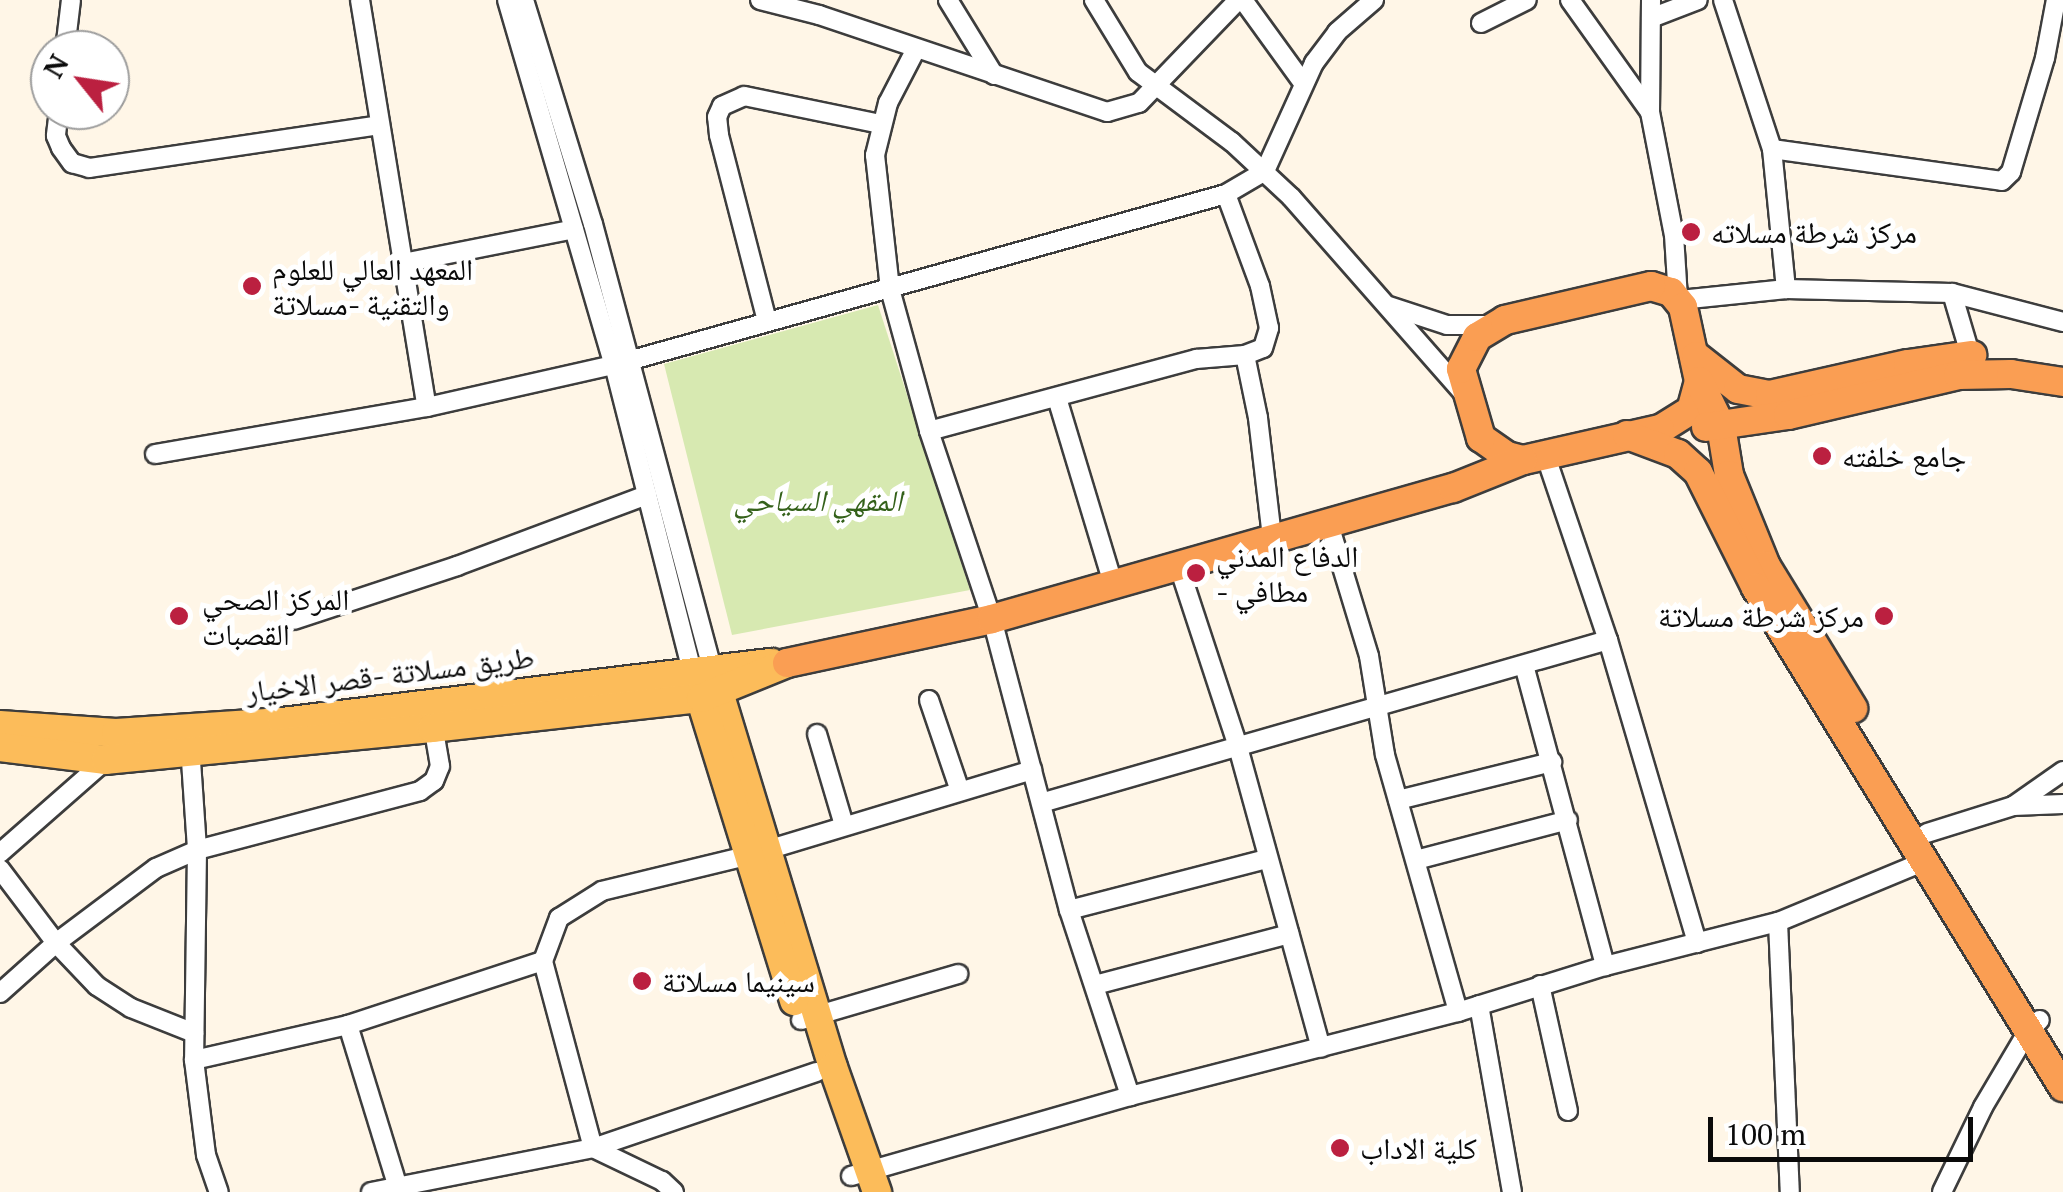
<!DOCTYPE html>
<html>
<head>
<meta charset="utf-8">
<style>
	body { margin:0 }
	#map { position:relative; width:2063px; height:1192px; overflow:hidden; background:#fff6e7; font-family:"PT Serif","Noto Naskh Arabic",serif }
	div>[style] { position:absolute }
	[style*='--x'] { left:calc(var(--x)*1px); top:calc(var(--y)*1px); width:calc(var(--w)*1px); rotate:calc(var(--a)*1deg) }
	.green>* { inset:0; background:#d7e9b1 }
	.roads { filter:drop-shadow(2px 0 #3d3d3d) drop-shadow(-2px 0 #3d3d3d) drop-shadow(0 2px #3d3d3d) drop-shadow(0 -2px #3d3d3d) }
	.minor>* { height:18px; margin:-9px; padding:0 9px; transform-origin:9px; border-radius:9px; background:#fff }
	.primary>* { height:28px; margin:-14px; padding:0 14px; transform-origin:14px; border-radius:14px; background:#fcbc5a }
	.trunk>* { height:28px; margin:-14px; padding:0 14px; transform-origin:14px; border-radius:14px; background:#fa9e53 }
	.dots>* { width:28px; height:28px; translate:-50% -50%; box-sizing:border-box; border:5px solid #fff; border-radius:50% }
	span { translate:-50% -50%; white-space:nowrap; text-align:center; line-height:1.15; -webkit-text-stroke:10px #fff; paint-order:stroke }
	.poi-label { font-size:30px; color:#0a0a0a }
	.left { translate:0 -50%; text-align:left }
	.right { translate:-100% -50%; text-align:right }
	.park-label { font-size:30px; color:#34611a; font-style:italic }
	.street-label { font-size:30px; color:#0a0a0a }
	.north { position:absolute; left:30px; top:30px; width:100px; height:100px; box-sizing:border-box; background:#fff; border:2px solid #9d9d9d; border-radius:50%; rotate:300deg; font-size:28px; font-weight:700; line-height:40px; text-align:center; color:#0a0a0a }
	.north::after { content:''; display:block; margin:auto; width:35px; height:45px; background:#bb2040; clip-path:polygon(50% 0,100% 100%,50% 72%,0 100%) }
	.scale { position:absolute; left:1708px; top:1117px; width:265px; height:45px; box-sizing:border-box; border:5px solid #0a0a0a; border-top:0; padding-left:12px; font-size:30px; line-height:35px; white-space:nowrap; color:#0a0a0a; -webkit-text-stroke:8px #fff; paint-order:stroke }
</style>
</head>
<body>
<div id="map">
	<div class="green">
		<div style="clip-path:polygon(878px 305px,970px 590px,732px 635px,664px 364px)"></div>
	</div>
	<div class="roads">
		<div class="minor">
			<div style="--x:360;--y:0;--w:412;--a:80.7"></div>
			<div style="--x:507;--y:0;--w:380;--a:73.7"></div>
			<div style="--x:614;--y:365;--w:316;--a:75.7"></div>
			<div style="--x:524;--y:0;--w:234;--a:72.9"></div>
			<div style="--x:593;--y:224;--w:460;--a:75"></div>
			<div style="--x:760;--y:0;--w:61;--a:14.3"></div>
			<div style="--x:819;--y:15;--w:304;--a:18.6"></div>
			<div style="--x:1107;--y:112;--w:33;--a:-16"></div>
			<div style="--x:1139;--y:103;--w:143;--a:-46.1"></div>
			<div style="--x:948;--y:0;--w:88;--a:58.5"></div>
			<div style="--x:1094;--y:0;--w:84;--a:58.6"></div>
			<div style="--x:1138;--y:72;--w:117;--a:36.7"></div>
			<div style="--x:1232;--y:142;--w:81;--a:43"></div>
			<div style="--x:1291;--y:197;--w:262;--a:48.7"></div>
			<div style="--x:1243;--y:0;--w:102;--a:54.1"></div>
			<div style="--x:1570;--y:0;--w:138;--a:54.5"></div>
			<div style="--x:1651;--y:0;--w:112;--a:90.5"></div>
			<div style="--x:1650;--y:112;--w:125;--a:79"></div>
			<div style="--x:1674;--y:235;--w:63;--a:86.4"></div>
			<div style="--x:1723;--y:0;--w:157;--a:71.8"></div>
			<div style="--x:1772;--y:149;--w:141;--a:84.3"></div>
			<div style="--x:1651;--y:18;--w:50;--a:-21"></div>
			<div style="--x:1481;--y:23;--w:51;--a:-26.6"></div>
			<div style="--x:916;--y:49;--w:61;--a:117.4"></div>
			<div style="--x:888;--y:103;--w:54;--a:104"></div>
			<div style="--x:875;--y:155;--w:135;--a:83.6"></div>
			<div style="--x:890;--y:289;--w:147;--a:74.6"></div>
			<div style="--x:929;--y:431;--w:198;--a:71.5"></div>
			<div style="--x:992;--y:619;--w:301;--a:75.2"></div>
			<div style="--x:1069;--y:910;--w:196;--a:71.8"></div>
			<div style="--x:65;--y:50;--w:50;--a:-83.2"></div>
			<div style="--x:59;--y:110;--w:26;--a:97"></div>
			<div style="--x:56;--y:136;--w:13;--a:67"></div>
			<div style="--x:61;--y:148;--w:19;--a:54"></div>
			<div style="--x:72;--y:163;--w:18;--a:16"></div>
			<div style="--x:89;--y:168;--w:293;--a:-8.4"></div>
			<div style="--x:1772;--y:149;--w:232;--a:7.9"></div>
			<div style="--x:2002;--y:181;--w:13;--a:-45"></div>
			<div style="--x:2011;--y:172;--w:119;--a:-73.4"></div>
			<div style="--x:2045;--y:58;--w:59;--a:-79.3"></div>
			<div style="--x:403;--y:263;--w:174;--a:-11.2"></div>
			<div style="--x:1952;--y:293;--w:74;--a:73.5"></div>
			<div style="--x:1680;--y:300;--w:107;--a:-5.9"></div>
			<div style="--x:1786;--y:289;--w:166;--a:1.4"></div>
			<div style="--x:1952;--y:293;--w:115;--a:14.6"></div>
			<div style="--x:1389;--y:306;--w:61;--a:18.1"></div>
			<div style="--x:1447;--y:325;--w:42;--a:0"></div>
			<div style="--x:767;--y:321;--w:192;--a:-104.5"></div>
			<div style="--x:719;--y:135;--w:18;--a:-96"></div>
			<div style="--x:717;--y:117;--w:12;--a:-66"></div>
			<div style="--x:722;--y:106;--w:24;--a:-24"></div>
			<div style="--x:744;--y:96;--w:139;--a:11.6"></div>
			<div style="--x:1245;--y:355;--w:64;--a:78.3"></div>
			<div style="--x:1258;--y:418;--w:121;--a:83.3"></div>
			<div style="--x:1057;--y:398;--w:193;--a:73.2"></div>
			<div style="--x:929;--y:431;--w:277;--a:-15.1"></div>
			<div style="--x:1196;--y:359;--w:49;--a:-4.7"></div>
			<div style="--x:1245;--y:355;--w:19;--a:-21"></div>
			<div style="--x:1263;--y:348;--w:21;--a:-73"></div>
			<div style="--x:1269;--y:328;--w:43;--a:-102.1"></div>
			<div style="--x:1260;--y:286;--w:98;--a:-110.3"></div>
			<div style="--x:155;--y:454;--w:276;--a:-9.8"></div>
			<div style="--x:427;--y:407;--w:192;--a:-12.7"></div>
			<div style="--x:614;--y:365;--w:635;--a:-15.61"></div>
			<div style="--x:1226;--y:194;--w:45;--a:-30.5"></div>
			<div style="--x:1265;--y:171;--w:119;--a:-65.6"></div>
			<div style="--x:1314;--y:63;--w:39;--a:-53"></div>
			<div style="--x:1337;--y:32;--w:49;--a:-40.9"></div>
			<div style="--x:1546;--y:457;--w:193;--a:71.3"></div>
			<div style="--x:1608;--y:640;--w:316;--a:73.6"></div>
			<div style="--x:1328;--y:521;--w:141;--a:73.1"></div>
			<div style="--x:1369;--y:656;--w:100;--a:80.8"></div>
			<div style="--x:1385;--y:755;--w:267;--a:74.1"></div>
			<div style="--x:1178;--y:564;--w:193;--a:71.8"></div>
			<div style="--x:1238;--y:747;--w:312;--a:74.6"></div>
			<div style="--x:294;--y:620;--w:172;--a:-18.3"></div>
			<div style="--x:457;--y:566;--w:203;--a:-20.5"></div>
			<div style="--x:1524;--y:665;--w:312;--a:74.9"></div>
			<div style="--x:929;--y:700;--w:96;--a:71.2"></div>
			<div style="--x:817;--y:734;--w:95;--a:73.5"></div>
			<div style="--x:190;--y:746;--w:104;--a:86.1"></div>
			<div style="--x:197;--y:850;--w:210;--a:90.8"></div>
			<div style="--x:194;--y:1060;--w:96;--a:82.8"></div>
			<div style="--x:206;--y:1155;--w:39;--a:71"></div>
			<div style="--x:1398;--y:800;--w:159;--a:-13.9"></div>
			<div style="--x:1041;--y:803;--w:590;--a:-16.04"></div>
			<div style="--x:2013;--y:806;--w:50;--a:-2.3"></div>
			<div style="--x:1927;--y:833;--w:90;--a:-17.4"></div>
			<div style="--x:2013;--y:806;--w:61;--a:-35"></div>
			<div style="--x:0;--y:853;--w:141;--a:-41.3"></div>
			<div style="--x:1416;--y:860;--w:157;--a:-14.7"></div>
			<div style="--x:0;--y:869;--w:93;--a:52.9"></div>
			<div style="--x:56;--y:943;--w:59;--a:46.4"></div>
			<div style="--x:97;--y:986;--w:40;--a:32.9"></div>
			<div style="--x:131;--y:1008;--w:68;--a:21.6"></div>
			<div style="--x:1069;--y:910;--w:203;--a:-14.5"></div>
			<div style="--x:1778;--y:922;--w:270;--a:87.5"></div>
			<div style="--x:1095;--y:985;--w:201;--a:-14.7"></div>
			<div style="--x:1540;--y:985;--w:129;--a:77.5"></div>
			<div style="--x:0;--y:993;--w:75;--a:-41.8"></div>
			<div style="--x:56;--y:943;--w:125;--a:-36.9"></div>
			<div style="--x:156;--y:868;--w:45;--a:-23.7"></div>
			<div style="--x:197;--y:850;--w:231;--a:-14.8"></div>
			<div style="--x:420;--y:791;--w:17;--a:-36"></div>
			<div style="--x:434;--y:781;--w:16;--a:-68"></div>
			<div style="--x:440;--y:766;--w:48;--a:-99.7"></div>
			<div style="--x:1479;--y:1005;--w:190;--a:80"></div>
			<div style="--x:801;--y:1020;--w:164;--a:-16.3"></div>
			<div style="--x:348;--y:1025;--w:166;--a:72.9"></div>
			<div style="--x:194;--y:1060;--w:158;--a:-12.8"></div>
			<div style="--x:348;--y:1025;--w:205;--a:-18.2"></div>
			<div style="--x:851;--y:1176;--w:290;--a:-16"></div>
			<div style="--x:1130;--y:1096;--w:339;--a:-14.4"></div>
			<div style="--x:1458;--y:1012;--w:154;--a:-17.4"></div>
			<div style="--x:1605;--y:966;--w:179;--a:-14.3"></div>
			<div style="--x:1778;--y:922;--w:157;--a:-22.5"></div>
			<div style="--x:371;--y:1192;--w:226;--a:-11.2"></div>
			<div style="--x:593;--y:1148;--w:236;--a:-18.8"></div>
			<div style="--x:674;--y:1192;--w:16;--a:-137"></div>
			<div style="--x:662;--y:1181;--w:76;--a:-154.4"></div>
			<div style="--x:593;--y:1148;--w:194;--a:-105"></div>
			<div style="--x:543;--y:961;--w:46;--a:-69.6"></div>
			<div style="--x:559;--y:918;--w:51;--a:-32.1"></div>
			<div style="--x:602;--y:891;--w:149;--a:-13.6"></div>
			<div style="--x:747;--y:856;--w:298;--a:-16.8"></div>
			<div style="--x:1942;--y:1192;--w:94;--a:-64.2"></div>
			<div style="--x:1983;--y:1107;--w:88;--a:-59.4"></div>
			<div style="--x:2028;--y:1031;--w:16;--a:-43"></div>
		</div>
		<div class="primary">
			<div style="--x:715;--y:679;--w:406;--a:73.1"></div>
			<div style="--x:833;--y:1067;--w:133;--a:70.6"></div>
			<div style="--x:696;--y:684;--w:332;--a:72.8"></div>
			<div style="--x:0;--y:725;--w:116;--a:3.9"></div>
			<div style="--x:116;--y:733;--w:166;--a:-3.8"></div>
			<div style="--x:282;--y:722;--w:493;--a:-6.9"></div>
			<div style="--x:0;--y:747;--w:107;--a:7"></div>
			<div style="--x:106;--y:760;--w:328;--a:-5.6"></div>
			<div style="--x:432;--y:728;--w:271;--a:-6.4"></div>
			<div style="--x:701;--y:698;--w:93;--a:-22.1"></div>
		</div>
		<div class="trunk">
			<div style="--x:1651;--y:286;--w:21;--a:17"></div>
			<div style="--x:1671;--y:292;--w:19;--a:51"></div>
			<div style="--x:1683;--y:307;--w:76;--a:77.8"></div>
			<div style="--x:1699;--y:381;--w:30;--a:105"></div>
			<div style="--x:1691;--y:410;--w:36;--a:148"></div>
			<div style="--x:1660;--y:429;--w:140;--a:167.2"></div>
			<div style="--x:1523;--y:460;--w:16;--a:-166"></div>
			<div style="--x:1507;--y:456;--w:32;--a:-145"></div>
			<div style="--x:1481;--y:438;--w:72;--a:-106.2"></div>
			<div style="--x:1461;--y:369;--w:36;--a:-63"></div>
			<div style="--x:1477;--y:337;--w:33;--a:-31"></div>
			<div style="--x:1505;--y:320;--w:150;--a:-13.1"></div>
			<div style="--x:1696;--y:356;--w:53;--a:38.2"></div>
			<div style="--x:1738;--y:389;--w:33;--a:11"></div>
			<div style="--x:1770;--y:395;--w:141;--a:-12.7"></div>
			<div style="--x:1908;--y:364;--w:65;--a:-8"></div>
			<div style="--x:1699;--y:381;--w:50;--a:63.9"></div>
			<div style="--x:1721;--y:426;--w:50;--a:80.7"></div>
			<div style="--x:1729;--y:475;--w:98;--a:67.9"></div>
			<div style="--x:1766;--y:566;--w:167;--a:58.5"></div>
			<div style="--x:1706;--y:427;--w:83;--a:-8.3"></div>
			<div style="--x:1788;--y:415;--w:175;--a:-13.2"></div>
			<div style="--x:1958;--y:375;--w:53;--a:-1.1"></div>
			<div style="--x:2011;--y:374;--w:53;--a:8.7"></div>
			<div style="--x:1627;--y:435;--w:54;--a:20.4"></div>
			<div style="--x:1678;--y:454;--w:27;--a:42"></div>
			<div style="--x:1698;--y:472;--w:130;--a:63.4"></div>
			<div style="--x:1756;--y:588;--w:586;--a:58.4"></div>
			<div style="--x:787;--y:663;--w:210;--a:-12.1"></div>
			<div style="--x:992;--y:619;--w:479;--a:-15.9"></div>
			<div style="--x:1453;--y:488;--w:75;--a:-21.8"></div>
		</div>
	</div>
	<div class="dots">
		<div style="left:1691px;top:232px;background:#bb2040"></div>
		<div style="left:252px;top:286px;background:#bb2040"></div>
		<div style="left:1822px;top:456px;background:#bb2040"></div>
		<div style="left:1196px;top:573px;background:#bb2040"></div>
		<div style="left:179px;top:616px;background:#bb2040"></div>
		<div style="left:1884px;top:616px;background:#bb2040"></div>
		<div style="left:642px;top:981px;background:#bb2040"></div>
		<div style="left:1340px;top:1148px;background:#bb2040"></div>
	</div>
	<div class="poi-label">
		<span class="left" style="left:1711px;top:232px">مركز شرطة مسلاته</span>
		<span class="left" style="left:272px;top:286px">المعهد العالي للعلوم<br>والتقنية -مسلاتة</span>
		<span class="left" style="left:1842px;top:456px">جامع خلفته</span>
		<span class="left" style="left:1216px;top:573px">الدفاع المدني<br>- مطافي</span>
		<span class="left" style="left:202px;top:616px">المركز الصحي<br>القصبات</span>
		<span class="right" style="left:1864px;top:616px">مركز شرطة مسلاتة</span>
		<span class="left" style="left:662px;top:981px">سينيما مسلاتة</span>
		<span class="left" style="left:1360px;top:1148px">كلية الاداب</span>
	</div>
	<div class="park-label">
		<span style="left:818px;top:500px">المقهي السياحي</span>
	</div>
	<div class="street-label">
		<span style="left:390px;top:674px;rotate:-7deg">طريق مسلاتة -قصر الاخيار</span>
	</div>
	<div class="north">N</div>
	<div class="scale">100 m</div>
</div>
</body>
</html>
